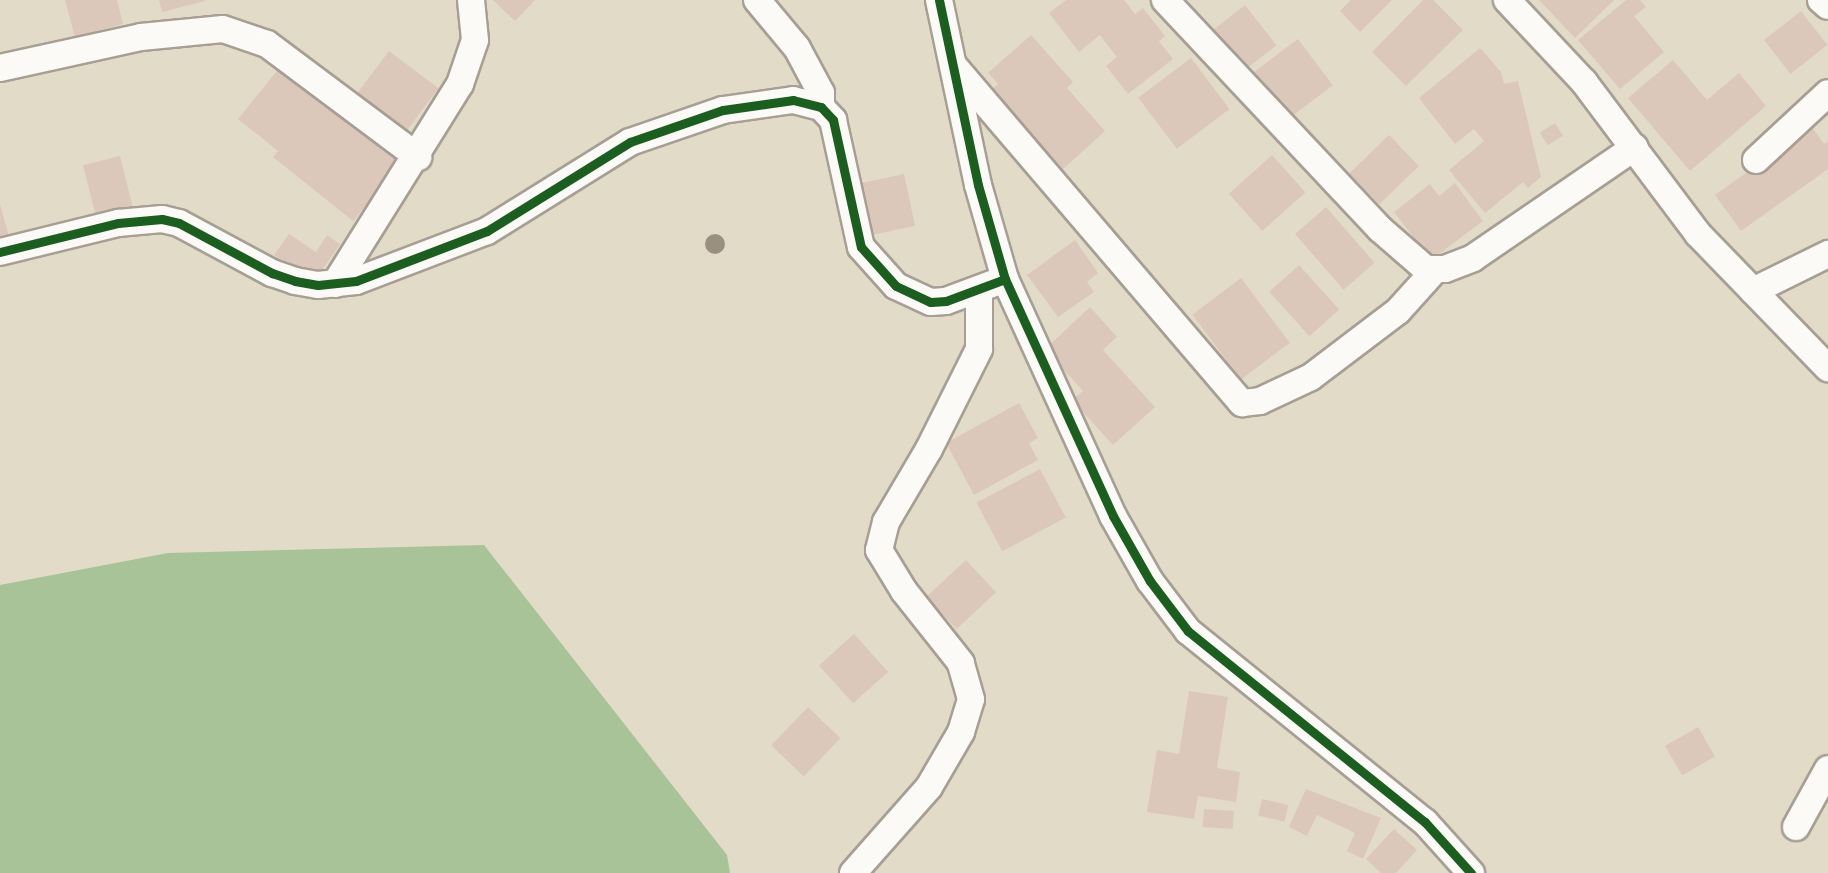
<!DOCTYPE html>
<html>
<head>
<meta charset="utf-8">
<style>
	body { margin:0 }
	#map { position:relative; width:1828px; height:873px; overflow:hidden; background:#e2dbc8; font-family:Caveat,sans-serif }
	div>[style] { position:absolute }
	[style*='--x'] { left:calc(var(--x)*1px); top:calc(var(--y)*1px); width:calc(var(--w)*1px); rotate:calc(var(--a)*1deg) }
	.forest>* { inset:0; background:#a7c397 }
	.building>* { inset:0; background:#dcc8bb; transform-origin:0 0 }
	.roads { filter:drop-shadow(2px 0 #a79e94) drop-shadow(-2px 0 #a79e94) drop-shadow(0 2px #a79e94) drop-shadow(0 -2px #a79e94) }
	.minor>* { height:26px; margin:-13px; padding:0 13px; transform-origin:13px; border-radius:13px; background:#fbfaf7 }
	.cycleway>* { height:9px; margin:-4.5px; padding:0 4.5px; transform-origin:4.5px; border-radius:4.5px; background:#1b5e20 }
	.trees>* { width:20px; height:20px; margin:-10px; border-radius:50%; background:#9a9080 }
	span { translate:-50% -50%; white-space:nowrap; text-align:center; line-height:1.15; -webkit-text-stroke:5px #fcf5e5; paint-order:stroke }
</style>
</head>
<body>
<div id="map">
	<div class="forest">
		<div style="clip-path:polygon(484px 545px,727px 855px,730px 873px,0 873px,0 585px,168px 553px)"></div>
	</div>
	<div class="building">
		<div style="clip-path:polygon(65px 0,117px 0,123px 24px,75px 37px)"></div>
		<div style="clip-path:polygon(159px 0,205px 0,205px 1px,162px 12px)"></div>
		<div style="clip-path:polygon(493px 0,535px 0,515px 21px)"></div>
		<div style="clip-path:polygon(1066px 0,1124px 0,1135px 14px,1143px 8px,1165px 36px,1159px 41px,1173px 59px,1128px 94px,1106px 66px,1117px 57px,1100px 35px,1079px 52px,1049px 13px)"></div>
		<div style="clip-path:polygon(1351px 0,1392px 0,1360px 32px,1340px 11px)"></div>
		<div style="clip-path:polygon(1423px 0,1433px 0,1463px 30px,1406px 86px,1372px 52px)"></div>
		<div style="clip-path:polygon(1539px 0,1614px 0,1575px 38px)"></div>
		<div style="clip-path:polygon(1626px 0,1640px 0,1646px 7px,1634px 16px,1664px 52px,1620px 89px,1578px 40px)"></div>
		<div style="left:1245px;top:5px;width:51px;height:41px;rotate:52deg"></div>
		<div style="left:1801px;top:11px;width:43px;height:47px;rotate:52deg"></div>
		<div style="clip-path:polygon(1031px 35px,1073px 82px,1067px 88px,1105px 131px,1060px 172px,989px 92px,998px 84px,988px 73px)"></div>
		<div style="left:1298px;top:39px;width:58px;height:59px;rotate:53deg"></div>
		<div style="clip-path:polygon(1480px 48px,1501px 72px,1504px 84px,1518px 81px,1541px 177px,1528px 188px,1523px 182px,1485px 213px,1449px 170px,1484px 141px,1474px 129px,1455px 144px,1419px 98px)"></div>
		<div style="left:389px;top:51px;width:62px;height:53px;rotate:37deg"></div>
		<div style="left:1191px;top:58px;width:64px;height:66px;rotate:53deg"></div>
		<div style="clip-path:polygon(1673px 60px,1707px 100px,1739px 73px,1766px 106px,1690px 171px,1628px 98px)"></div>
		<div style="clip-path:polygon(280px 67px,400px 163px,353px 221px,273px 157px,278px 151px,238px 119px)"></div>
		<div style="left:1555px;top:123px;width:15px;height:18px;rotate:58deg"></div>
		<div style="clip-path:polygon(1811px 126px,1824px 144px,1828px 141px,1828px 169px,1741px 231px,1715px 195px)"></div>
		<div style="left:1389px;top:135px;width:43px;height:55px;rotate:46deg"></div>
		<div style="left:1272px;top:155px;width:50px;height:58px;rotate:48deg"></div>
		<div style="left:120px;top:156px;width:54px;height:38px;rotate:76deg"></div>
		<div style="left:904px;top:174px;width:53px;height:52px;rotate:78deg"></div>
		<div style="clip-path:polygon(1455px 183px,1483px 221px,1431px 260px,1394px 212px,1430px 184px,1439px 196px)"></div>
		<div style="clip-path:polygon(0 204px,11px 244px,0 247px)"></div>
		<div style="left:1326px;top:207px;width:74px;height:41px;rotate:49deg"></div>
		<div style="clip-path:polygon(289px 234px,316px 252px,327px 235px,340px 244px,314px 282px,274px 255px)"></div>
		<div style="clip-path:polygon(1075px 240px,1098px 273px,1087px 282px,1094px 292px,1058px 317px,1027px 275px)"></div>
		<div style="left:1299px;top:265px;width:60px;height:40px;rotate:48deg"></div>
		<div style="left:1241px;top:278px;width:81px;height:61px;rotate:53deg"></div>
		<div style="clip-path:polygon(1090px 307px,1117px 337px,1103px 350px,1155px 407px,1113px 445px,1072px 400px,1083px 391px,1045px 349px)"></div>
		<div style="clip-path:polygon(1019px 403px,1038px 438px,1029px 443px,1038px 460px,974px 495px,946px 443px)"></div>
		<div style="left:1040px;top:469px;width:55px;height:72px;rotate:62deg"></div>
		<div style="left:966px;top:560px;width:44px;height:54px;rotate:47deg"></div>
		<div style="left:854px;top:634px;width:51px;height:47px;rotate:48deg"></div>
		<div style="clip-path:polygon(1189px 691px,1228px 697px,1217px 768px,1240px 772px,1236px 802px,1198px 796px,1194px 819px,1147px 812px,1157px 750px,1179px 754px)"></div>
		<div style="left:808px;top:707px;width:45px;height:53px;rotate:44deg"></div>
		<div style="left:1698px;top:727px;width:34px;height:38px;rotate:60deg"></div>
		<div style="clip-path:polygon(1306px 789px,1381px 818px,1363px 859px,1347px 851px,1355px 833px,1317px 815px,1307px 836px,1289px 827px)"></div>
		<div style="left:1262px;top:799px;width:27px;height:17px;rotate:13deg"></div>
		<div style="left:1204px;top:809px;width:30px;height:18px;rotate:4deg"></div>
		<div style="clip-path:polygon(1394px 829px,1417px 850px,1396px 873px,1381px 873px,1366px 859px)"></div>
	</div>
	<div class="roads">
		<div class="minor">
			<div style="--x:757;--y:0;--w:62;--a:50.2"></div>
			<div style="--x:797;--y:48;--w:51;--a:61.9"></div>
			<div style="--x:821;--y:93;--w:14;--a:90"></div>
			<div style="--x:939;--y:0;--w:189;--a:78.1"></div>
			<div style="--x:978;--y:185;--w:98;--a:74"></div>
			<div style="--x:1005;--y:279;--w:260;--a:65.5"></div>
			<div style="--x:1113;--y:516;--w:75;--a:60.4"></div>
			<div style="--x:1150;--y:581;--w:63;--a:52.8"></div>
			<div style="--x:1188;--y:631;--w:304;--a:38.9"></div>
			<div style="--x:1425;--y:822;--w:69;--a:48"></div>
			<div style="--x:1165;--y:0;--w:314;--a:46.8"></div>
			<div style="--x:1380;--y:229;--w:61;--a:41"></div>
			<div style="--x:1426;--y:269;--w:19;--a:0"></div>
			<div style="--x:1445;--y:269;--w:30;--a:-21"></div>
			<div style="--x:1473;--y:258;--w:196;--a:-34.4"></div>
			<div style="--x:1507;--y:0;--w:112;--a:46.8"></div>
			<div style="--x:1584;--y:82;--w:190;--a:53.1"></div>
			<div style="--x:1698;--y:234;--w:187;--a:45.9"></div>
			<div style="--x:1821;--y:0;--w:9;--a:41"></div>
			<div style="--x:953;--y:65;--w:445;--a:49.5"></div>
			<div style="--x:1242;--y:403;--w:18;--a:-6"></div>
			<div style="--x:1260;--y:401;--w:56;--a:-25.2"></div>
			<div style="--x:1311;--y:377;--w:109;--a:-37.2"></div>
			<div style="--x:1398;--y:311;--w:54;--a:-48"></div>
			<div style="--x:0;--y:68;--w:144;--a:-12.4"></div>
			<div style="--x:141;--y:37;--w:82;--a:-5.6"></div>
			<div style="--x:223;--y:29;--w:46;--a:18.8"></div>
			<div style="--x:267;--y:44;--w:189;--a:36.8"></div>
			<div style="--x:1756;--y:160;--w:98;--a:-42.9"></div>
			<div style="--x:0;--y:252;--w:122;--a:-13.8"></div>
			<div style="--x:118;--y:223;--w:44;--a:-5.2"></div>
			<div style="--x:162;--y:219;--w:17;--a:13"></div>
			<div style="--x:179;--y:223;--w:106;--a:28.3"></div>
			<div style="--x:272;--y:273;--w:24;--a:19"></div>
			<div style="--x:295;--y:281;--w:23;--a:10"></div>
			<div style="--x:318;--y:285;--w:38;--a:-6"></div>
			<div style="--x:356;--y:281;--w:140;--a:-20.9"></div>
			<div style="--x:487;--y:231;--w:168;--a:-31.9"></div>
			<div style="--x:630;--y:142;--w:98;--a:-19"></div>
			<div style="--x:723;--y:110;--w:71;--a:-8.1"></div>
			<div style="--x:793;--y:100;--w:29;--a:14"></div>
			<div style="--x:821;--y:107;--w:18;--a:47"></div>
			<div style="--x:833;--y:120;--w:130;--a:77.6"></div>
			<div style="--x:861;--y:247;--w:52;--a:48.1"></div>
			<div style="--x:896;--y:286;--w:38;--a:25"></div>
			<div style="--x:931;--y:302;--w:15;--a:-4"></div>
			<div style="--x:946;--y:301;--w:63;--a:-20.4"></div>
			<div style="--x:335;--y:284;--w:236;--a:-58"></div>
			<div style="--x:460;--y:84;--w:46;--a:-71.2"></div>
			<div style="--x:475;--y:40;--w:40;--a:-95.7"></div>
			<div style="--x:1753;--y:291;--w:84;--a:-26.3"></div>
			<div style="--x:1796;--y:827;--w:66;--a:-61.1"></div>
			<div style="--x:853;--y:873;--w:115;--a:-48.5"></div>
			<div style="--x:929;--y:787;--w:64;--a:-59.8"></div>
			<div style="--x:961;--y:732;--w:34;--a:-73"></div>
			<div style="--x:971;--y:699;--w:37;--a:-106"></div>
			<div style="--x:961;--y:663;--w:92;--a:-128.4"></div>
			<div style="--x:904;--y:591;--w:48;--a:-121.4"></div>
			<div style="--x:879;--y:550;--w:29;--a:-76"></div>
			<div style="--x:886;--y:522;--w:85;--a:-59.5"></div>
			<div style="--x:929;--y:449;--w:112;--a:-63.4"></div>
			<div style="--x:979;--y:349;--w:57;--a:-90"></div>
		</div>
	</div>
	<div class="cycleway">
		<div style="--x:939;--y:0;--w:189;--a:78.1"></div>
		<div style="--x:978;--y:185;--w:98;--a:74"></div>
		<div style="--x:1005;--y:279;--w:260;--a:65.5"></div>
		<div style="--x:1113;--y:516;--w:75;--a:60.4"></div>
		<div style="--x:1150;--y:581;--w:63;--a:52.8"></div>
		<div style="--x:1188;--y:631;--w:304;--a:38.9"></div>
		<div style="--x:1425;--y:822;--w:69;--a:48"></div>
		<div style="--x:0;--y:252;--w:122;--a:-13.8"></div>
		<div style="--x:118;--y:223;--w:44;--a:-5.2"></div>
		<div style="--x:162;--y:219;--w:17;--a:13"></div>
		<div style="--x:179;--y:223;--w:106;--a:28.3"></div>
		<div style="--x:272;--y:273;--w:24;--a:19"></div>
		<div style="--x:295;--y:281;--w:23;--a:10"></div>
		<div style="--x:318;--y:285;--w:38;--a:-6"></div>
		<div style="--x:356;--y:281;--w:140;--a:-20.9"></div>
		<div style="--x:487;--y:231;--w:168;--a:-31.9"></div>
		<div style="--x:630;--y:142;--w:98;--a:-19"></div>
		<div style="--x:723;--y:110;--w:71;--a:-8.1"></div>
		<div style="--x:793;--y:100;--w:29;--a:14"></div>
		<div style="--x:821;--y:107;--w:18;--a:47"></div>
		<div style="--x:833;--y:120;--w:130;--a:77.6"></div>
		<div style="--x:861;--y:247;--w:52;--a:48.1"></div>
		<div style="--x:896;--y:286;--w:38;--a:25"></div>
		<div style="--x:931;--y:302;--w:15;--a:-4"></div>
		<div style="--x:946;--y:301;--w:63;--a:-20.4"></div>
	</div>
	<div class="trees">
		<div style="left:715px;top:244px"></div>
	</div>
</div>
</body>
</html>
